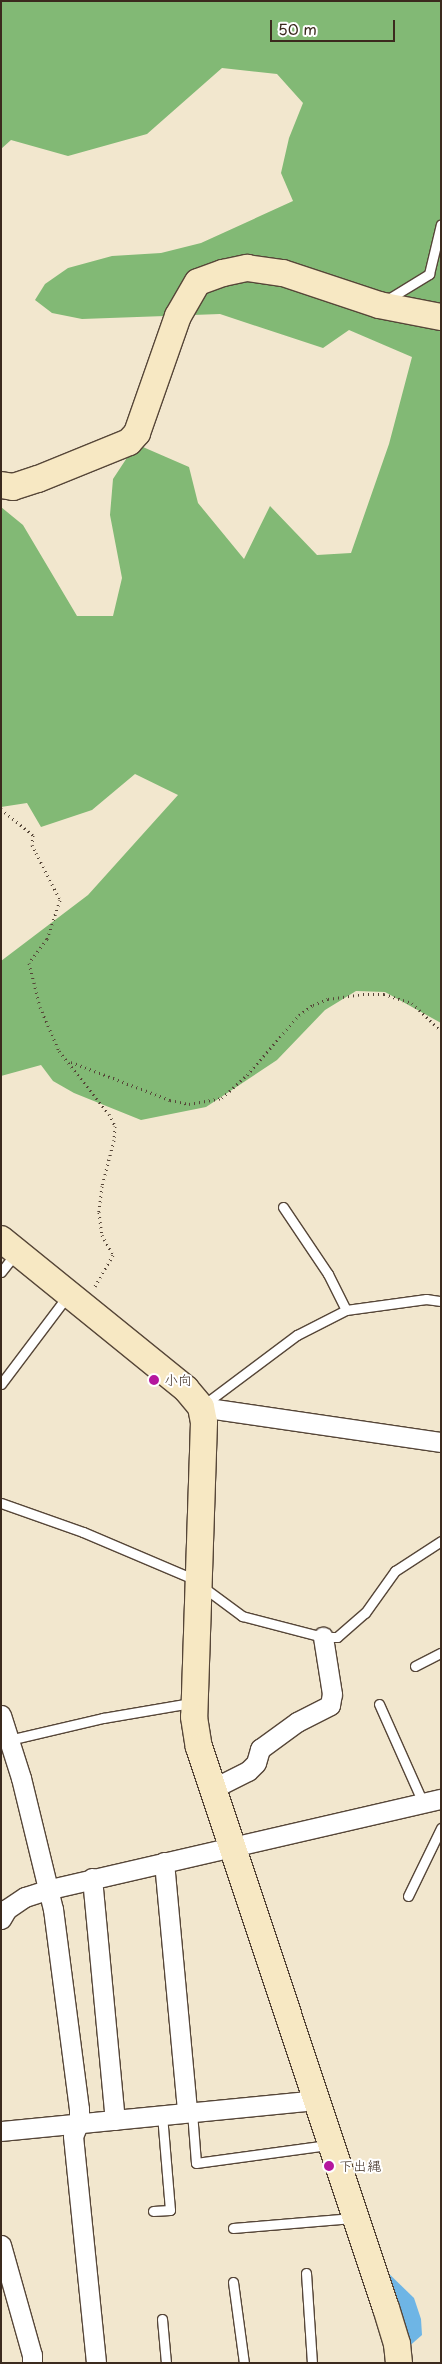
<!DOCTYPE html>
<html>
<head>
<meta charset="utf-8">
<style>
	body { margin:0 }
	#map { position:relative; width:442px; height:2364px; overflow:hidden; background:#f2e7ce; font-family:"Playpen Sans","Klee One",sans-serif }
	div>[style] { position:absolute }
	[style*='--x'] { left:calc(var(--x)*1px); top:calc(var(--y)*1px); width:calc(var(--w)*1px); rotate:calc(var(--a)*1deg) }
	.forest>* { inset:0; background:#82b975 }
	.water>* { inset:0; background:#6eb5e5 }
	.path>* { height:3px; margin-top:-1.5px; transform-origin:0; background:repeating-linear-gradient(90deg,#564638 0 1px,transparent 0 5px) }
	.roads { filter:drop-shadow(1px 0 #564638) drop-shadow(-1px 0 #564638) drop-shadow(0 1px #564638) drop-shadow(0 -1px #564638) }
	.lane>* { height:9px; margin:-4.5px; padding:0 4.5px; transform-origin:4.5px; border-radius:4.5px; background:#fff }
	.street>* { height:19px; margin:-9.5px; padding:0 9.5px; transform-origin:9.5px; border-radius:9.5px; background:#fff }
	.secondary>* { height:26px; margin:-13px; padding:0 13px; transform-origin:13px; border-radius:13px; background:#f7e8c3 }
	.dots>* { width:14px; height:14px; translate:-50% -50%; box-sizing:border-box; border:2px solid #fff; border-radius:50% }
	span { translate:-50% -50%; white-space:nowrap; text-align:center; line-height:1.15; -webkit-text-stroke:4px #fff; paint-order:stroke }
	.poi-label { font-size:14px; color:#3b2a1e }
	.left { translate:0 -50%; text-align:left }
	.frame { position:absolute; inset:0; border:2px solid #3b2a1e; pointer-events:none }
	.scale { position:absolute; left:270px; top:20px; width:125px; height:22px; box-sizing:border-box; border:2px solid #3b2a1e; border-top:0; padding-left:6px; font-size:15px; line-height:18px; white-space:nowrap; color:#3b2a1e; -webkit-text-stroke:4px #fff; paint-order:stroke }
</style>
</head>
<body>
<div id="map">
	<div class="forest">
		<div style="clip-path:polygon(1px 1px,441px 1px,441px 1023px,385px 992px,356px 991px,325px 1010px,277px 1060px,206px 1107px,141px 1120px,74px 1093px,53px 1081px,41px 1065px,1px 1076px,1px 961px,88px 895px,178px 795px,135px 774px,92px 810px,41px 827px,27px 803px,1px 807px,1px 507px,23px 525px,77px 616px,113px 616px,122px 578px,110px 515px,113px 479px,136px 444px,189px 467px,198px 503px,244px 559px,270px 506px,317px 555px,351px 553px,389px 444px,412px 357px,349px 330px,323px 348px,220px 314px,82px 319px,52px 313px,35px 300px,45px 284px,68px 268px,112px 256px,161px 253px,201px 243px,293px 201px,281px 173px,289px 138px,303px 103px,277px 74px,222px 68px,147px 134px,68px 156px,11px 140px,1px 149px)"></div>
	</div>
	<div class="water">
		<div style="clip-path:polygon(382px 2267px,414px 2298px,421px 2319px,422px 2335px,406px 2349px)"></div>
	</div>
	<div class="path">
		<div style="--x:1;--y:809;--w:41;--a:39.1"></div>
		<div style="--x:33;--y:835;--w:10;--a:96"></div>
		<div style="--x:32;--y:845;--w:9;--a:63"></div>
		<div style="--x:36;--y:853;--w:53;--a:62.9"></div>
		<div style="--x:60;--y:900;--w:41;--a:108.4"></div>
		<div style="--x:47;--y:939;--w:30;--a:127"></div>
		<div style="--x:29;--y:963;--w:45;--a:76"></div>
		<div style="--x:40;--y:1007;--w:48;--a:66.6"></div>
		<div style="--x:59;--y:1051;--w:80;--a:51.6"></div>
		<div style="--x:109;--y:1114;--w:13;--a:63"></div>
		<div style="--x:115;--y:1126;--w:14;--a:94"></div>
		<div style="--x:114;--y:1140;--w:48;--a:104.6"></div>
		<div style="--x:102;--y:1186;--w:26;--a:97"></div>
		<div style="--x:99;--y:1212;--w:23;--a:83"></div>
		<div style="--x:102;--y:1235;--w:23;--a:61"></div>
		<div style="--x:113;--y:1255;--w:39;--a:120"></div>
		<div style="--x:71;--y:1062;--w:106;--a:21"></div>
		<div style="--x:170;--y:1100;--w:19;--a:12"></div>
		<div style="--x:189;--y:1104;--w:34;--a:-10"></div>
		<div style="--x:222;--y:1098;--w:34;--a:-43"></div>
		<div style="--x:247;--y:1075;--w:79;--a:-49.1"></div>
		<div style="--x:299;--y:1015;--w:17;--a:-36"></div>
		<div style="--x:313;--y:1005;--w:16;--a:-22"></div>
		<div style="--x:328;--y:999;--w:35;--a:-8"></div>
		<div style="--x:363;--y:994;--w:21;--a:0"></div>
		<div style="--x:384;--y:994;--w:29;--a:18"></div>
		<div style="--x:412;--y:1003;--w:40;--a:44"></div>
	</div>
	<div class="roads">
		<div class="lane">
			<div style="--x:385;--y:301;--w:52;--a:-31.5"></div>
			<div style="--x:429;--y:274;--w:51;--a:-76.5"></div>
			<div style="--x:283;--y:1207;--w:81;--a:56.1"></div>
			<div style="--x:328;--y:1274;--w:40;--a:63.4"></div>
			<div style="--x:1;--y:1272;--w:23;--a:-52"></div>
			<div style="--x:1;--y:1384;--w:111;--a:-53"></div>
			<div style="--x:202;--y:1406;--w:119;--a:-36.8"></div>
			<div style="--x:297;--y:1335;--w:55;--a:-27"></div>
			<div style="--x:346;--y:1310;--w:81;--a:-7.8"></div>
			<div style="--x:426;--y:1299;--w:15;--a:8"></div>
			<div style="--x:1;--y:1503;--w:87;--a:19.5"></div>
			<div style="--x:83;--y:1532;--w:123;--a:23"></div>
			<div style="--x:203;--y:1587;--w:49;--a:36.6"></div>
			<div style="--x:242;--y:1616;--w:84;--a:14.5"></div>
			<div style="--x:323;--y:1637;--w:14;--a:0"></div>
			<div style="--x:337;--y:1637;--w:37;--a:-41"></div>
			<div style="--x:365;--y:1613;--w:52;--a:-54.5"></div>
			<div style="--x:395;--y:1571;--w:55;--a:-33.1"></div>
			<div style="--x:415;--y:1666;--w:29;--a:-27"></div>
			<div style="--x:379;--y:1704;--w:108;--a:66"></div>
			<div style="--x:9;--y:1740;--w:97;--a:-13.2"></div>
			<div style="--x:103;--y:1718;--w:89;--a:-9.7"></div>
			<div style="--x:408;--y:1896;--w:76;--a:-64.1"></div>
			<div style="--x:192;--y:2112;--w:51;--a:85.5"></div>
			<div style="--x:196;--y:2163;--w:133;--a:-7.8"></div>
			<div style="--x:153;--y:2211;--w:17;--a:-3"></div>
			<div style="--x:170;--y:2210;--w:95;--a:-94.8"></div>
			<div style="--x:233;--y:2228;--w:120;--a:-4.8"></div>
			<div style="--x:306;--y:2273;--w:90;--a:86.2"></div>
			<div style="--x:233;--y:2282;--w:82;--a:82.3"></div>
			<div style="--x:162;--y:2319;--w:44;--a:84.8"></div>
		</div>
		<div class="street">
			<div style="--x:201;--y:1407;--w:243;--a:8.3"></div>
			<div style="--x:1;--y:1715;--w:66;--a:72.4"></div>
			<div style="--x:21;--y:1778;--w:135;--a:76.3"></div>
			<div style="--x:53;--y:1909;--w:202;--a:82.6"></div>
			<div style="--x:79;--y:2109;--w:13;--a:90"></div>
			<div style="--x:79;--y:2122;--w:15;--a:113"></div>
			<div style="--x:73;--y:2136;--w:228;--a:84.2"></div>
			<div style="--x:212;--y:1789;--w:40;--a:-26.6"></div>
			<div style="--x:248;--y:1771;--w:11;--a:-45"></div>
			<div style="--x:256;--y:1763;--w:15;--a:-74"></div>
			<div style="--x:260;--y:1749;--w:46;--a:-36.1"></div>
			<div style="--x:297;--y:1722;--w:37;--a:-27"></div>
			<div style="--x:330;--y:1705;--w:11;--a:-80"></div>
			<div style="--x:332;--y:1694;--w:58;--a:-99"></div>
			<div style="--x:164;--y:1862;--w:251;--a:84.7"></div>
			<div style="--x:92;--y:1878;--w:243;--a:84.6"></div>
			<div style="--x:1;--y:1919;--w:12;--a:-59"></div>
			<div style="--x:7;--y:1909;--w:22;--a:-34"></div>
			<div style="--x:25;--y:1897;--w:26;--a:-18"></div>
			<div style="--x:50;--y:1889;--w:401;--a:-13"></div>
			<div style="--x:1;--y:2131;--w:317;--a:-5.6"></div>
			<div style="--x:1;--y:2245;--w:114;--a:74.3"></div>
			<div style="--x:32;--y:2355;--w:8;--a:90"></div>
		</div>
		<div class="secondary">
			<div style="--x:1;--y:485;--w:12;--a:9"></div>
			<div style="--x:13;--y:487;--w:26;--a:-18"></div>
			<div style="--x:38;--y:479;--w:98;--a:-22.1"></div>
			<div style="--x:129;--y:442;--w:12;--a:-48"></div>
			<div style="--x:137;--y:433;--w:124;--a:-70.7"></div>
			<div style="--x:178;--y:316;--w:39;--a:-60"></div>
			<div style="--x:198;--y:282;--w:27;--a:-20"></div>
			<div style="--x:223;--y:273;--w:25;--a:-12"></div>
			<div style="--x:247;--y:268;--w:36;--a:8"></div>
			<div style="--x:283;--y:273;--w:101;--a:18.4"></div>
			<div style="--x:379;--y:305;--w:63;--a:11"></div>
			<div style="--x:1;--y:1239;--w:238;--a:39"></div>
			<div style="--x:186;--y:1389;--w:23;--a:50"></div>
			<div style="--x:201;--y:1407;--w:15;--a:79"></div>
			<div style="--x:204;--y:1422;--w:295;--a:91.9"></div>
			<div style="--x:194;--y:1717;--w:30;--a:81"></div>
			<div style="--x:199;--y:1747;--w:591;--a:71.57"></div>
			<div style="--x:386;--y:2308;--w:38;--a:73"></div>
			<div style="--x:397;--y:2344;--w:19;--a:84"></div>
		</div>
	</div>
	<div class="dots">
		<div style="left:154px;top:1380px;background:#b5179e"></div>
		<div style="left:329px;top:2166px;background:#b5179e"></div>
	</div>
	<div class="poi-label">
		<span class="left" style="left:164px;top:1380px">小向</span>
		<span class="left" style="left:339px;top:2166px">下出縄</span>
	</div>
	<div class="frame"></div>
	<div class="scale">50 m</div>
</div>
</body>
</html>
